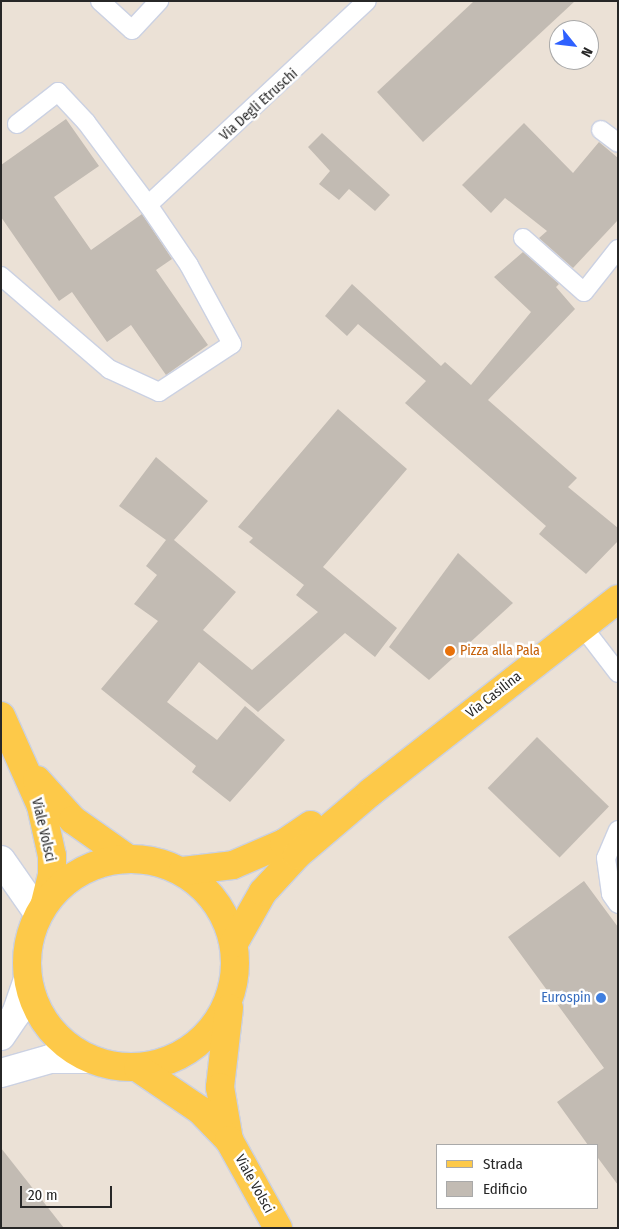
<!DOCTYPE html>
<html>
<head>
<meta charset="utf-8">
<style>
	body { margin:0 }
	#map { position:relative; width:619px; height:1229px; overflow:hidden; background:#ebe1d6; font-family:"Fira Sans Condensed",sans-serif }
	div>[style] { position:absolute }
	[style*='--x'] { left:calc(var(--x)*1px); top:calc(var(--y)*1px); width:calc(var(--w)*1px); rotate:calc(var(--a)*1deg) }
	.building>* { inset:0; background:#c2bbb3; transform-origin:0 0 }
	.roads { filter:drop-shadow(1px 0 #cbd1e2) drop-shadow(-1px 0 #cbd1e2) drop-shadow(0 1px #cbd1e2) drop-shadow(0 -1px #cbd1e2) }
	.lane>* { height:18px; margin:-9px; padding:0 9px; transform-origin:9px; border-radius:9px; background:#fff }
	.street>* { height:28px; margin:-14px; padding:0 14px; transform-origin:14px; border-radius:14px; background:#fff }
	.secondary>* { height:28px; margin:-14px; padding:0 14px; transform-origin:14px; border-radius:14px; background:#fff }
	.primary>* { height:28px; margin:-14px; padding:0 14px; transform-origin:14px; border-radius:14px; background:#fdc949 }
	.primary>.ring { margin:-14px; padding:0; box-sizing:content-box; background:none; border:28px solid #fdc949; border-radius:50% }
	.dots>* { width:14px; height:14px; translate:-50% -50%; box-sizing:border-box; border:2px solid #fff; border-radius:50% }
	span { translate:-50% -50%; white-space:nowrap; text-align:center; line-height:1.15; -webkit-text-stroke:5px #fff; paint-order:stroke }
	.street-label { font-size:14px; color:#272727 }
	.food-label { font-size:14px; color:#c56008 }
	.left { translate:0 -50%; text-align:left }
	.shop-label { font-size:14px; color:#366cbe }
	.right { translate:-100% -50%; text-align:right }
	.frame { position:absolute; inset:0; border:2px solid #272727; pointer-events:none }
	.legend { position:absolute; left:436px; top:1144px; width:162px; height:65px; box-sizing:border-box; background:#fff; border:1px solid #a9a9a9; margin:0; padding:6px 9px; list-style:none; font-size:15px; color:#272727 }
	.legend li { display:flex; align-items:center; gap:10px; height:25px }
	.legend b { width:25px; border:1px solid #a9a9a9 }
	.north { position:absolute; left:549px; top:20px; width:50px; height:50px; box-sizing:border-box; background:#fff; border:1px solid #a9a9a9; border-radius:50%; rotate:119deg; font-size:14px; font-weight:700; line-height:20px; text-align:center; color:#272727 }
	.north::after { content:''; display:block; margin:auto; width:18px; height:22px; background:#2f61ff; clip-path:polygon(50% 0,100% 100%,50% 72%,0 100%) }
	.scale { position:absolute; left:20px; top:1186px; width:92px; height:22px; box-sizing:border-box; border:2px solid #272727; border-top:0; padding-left:6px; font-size:15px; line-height:18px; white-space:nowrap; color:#272727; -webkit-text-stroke:4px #fff; paint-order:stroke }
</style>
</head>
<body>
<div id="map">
	<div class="building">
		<div style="clip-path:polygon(474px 1px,575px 1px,423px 142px,377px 92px)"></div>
		<div style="clip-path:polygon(66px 119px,99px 166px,54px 197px,91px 250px,142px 214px,172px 259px,156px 270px,208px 345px,166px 375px,131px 325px,107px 342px,72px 292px,59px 301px,1px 217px,1px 165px)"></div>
		<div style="clip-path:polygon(524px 123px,573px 173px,599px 142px,618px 158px,618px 220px,573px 268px,539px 238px,547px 231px,505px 198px,491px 213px,462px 185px)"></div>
		<div style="clip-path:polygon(322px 133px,390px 195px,375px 211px,349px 189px,339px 200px,319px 184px,330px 171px,308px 147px)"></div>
		<div style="clip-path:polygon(523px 252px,559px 284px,556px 287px,575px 309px,488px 400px,577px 478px,568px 487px,618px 528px,618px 541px,586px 574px,539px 534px,546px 526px,405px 403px,426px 381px,358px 324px,347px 336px,325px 316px,352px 284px,441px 366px,445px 362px,471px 385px,531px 312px,494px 277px)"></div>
		<div style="clip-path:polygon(338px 409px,407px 469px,323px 567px,397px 628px,375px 657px,345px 633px,258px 712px,199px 662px,167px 702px,217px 740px,245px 706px,285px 740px,230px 802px,192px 772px,196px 766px,101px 689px,158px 621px,134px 604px,157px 575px,146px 566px,166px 540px,119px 506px,156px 457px,208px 501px,174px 540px,236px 592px,203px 630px,252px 670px,318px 612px,296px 595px,304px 585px,249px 542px,253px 538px,238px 527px)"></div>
		<div style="clip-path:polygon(458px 553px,513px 603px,429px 680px,389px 647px)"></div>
		<div style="left:537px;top:737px;width:100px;height:71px;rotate:44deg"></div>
		<div style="clip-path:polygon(584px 881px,618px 927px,618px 1185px,598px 1158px,598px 1145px,588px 1145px,557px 1102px,604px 1068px,508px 937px)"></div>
		<div style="clip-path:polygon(1px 1148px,64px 1228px,1px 1228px)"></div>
	</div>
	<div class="roads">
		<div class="lane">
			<div style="--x:100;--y:1;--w:43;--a:42.2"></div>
			<div style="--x:132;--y:30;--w:40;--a:-47"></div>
			<div style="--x:601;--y:130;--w:21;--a:37"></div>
			<div style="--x:148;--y:205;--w:299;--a:-43"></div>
			<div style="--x:523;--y:238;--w:81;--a:41.5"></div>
			<div style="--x:584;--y:292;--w:55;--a:-51.7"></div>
			<div style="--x:1;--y:276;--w:143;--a:40.7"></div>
			<div style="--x:109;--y:369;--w:55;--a:24.7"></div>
			<div style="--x:159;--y:392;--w:87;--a:-33.3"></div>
			<div style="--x:232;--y:344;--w:90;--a:-118.6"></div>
			<div style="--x:189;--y:265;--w:73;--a:-124.3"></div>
			<div style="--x:148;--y:205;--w:104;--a:-126.8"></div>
			<div style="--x:86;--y:122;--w:41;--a:-133"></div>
			<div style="--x:58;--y:92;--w:52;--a:142"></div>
			<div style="--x:582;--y:626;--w:59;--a:52.5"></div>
			<div style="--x:618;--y:830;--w:30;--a:113"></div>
			<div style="--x:606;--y:858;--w:36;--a:82"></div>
			<div style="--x:611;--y:894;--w:12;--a:55"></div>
		</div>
		<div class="street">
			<div style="--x:1;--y:860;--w:65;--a:55.1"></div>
		</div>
		<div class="secondary">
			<div style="--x:1;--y:1036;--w:27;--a:-56"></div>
			<div style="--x:16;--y:1014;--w:34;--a:-71"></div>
			<div style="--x:1;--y:1073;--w:51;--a:-15.9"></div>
			<div style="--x:50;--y:1059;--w:36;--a:0"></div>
		</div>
		<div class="primary">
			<div style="--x:1;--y:716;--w:98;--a:66"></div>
			<div style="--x:41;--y:806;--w:51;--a:77.6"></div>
			<div style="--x:52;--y:856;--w:19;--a:90"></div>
			<div style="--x:52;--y:875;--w:30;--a:104"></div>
			<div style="--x:37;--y:780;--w:54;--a:48"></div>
			<div style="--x:73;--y:820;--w:66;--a:35.1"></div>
			<div class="ring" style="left:27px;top:859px;width:180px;height:180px"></div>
			<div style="--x:183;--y:871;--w:50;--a:-6.8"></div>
			<div style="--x:233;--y:865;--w:56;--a:-23.3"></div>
			<div style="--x:284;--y:843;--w:32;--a:-34"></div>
			<div style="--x:234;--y:943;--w:59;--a:-60.4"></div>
			<div style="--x:263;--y:892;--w:50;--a:-47.4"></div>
			<div style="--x:297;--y:855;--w:97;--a:-40.4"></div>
			<div style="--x:371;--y:792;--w:313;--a:-38"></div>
			<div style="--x:229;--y:1008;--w:80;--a:96.5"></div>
			<div style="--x:220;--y:1087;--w:54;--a:80.4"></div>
			<div style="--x:138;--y:1068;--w:75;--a:34.1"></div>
			<div style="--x:200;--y:1110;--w:42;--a:46"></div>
			<div style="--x:229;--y:1140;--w:101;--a:60.9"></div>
		</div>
	</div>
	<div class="dots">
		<div style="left:450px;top:651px;background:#e8710a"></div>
		<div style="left:601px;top:998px;background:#3f7fe0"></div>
	</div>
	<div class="street-label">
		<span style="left:259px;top:105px;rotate:-42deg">Via Degli Etruschi</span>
		<span style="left:494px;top:695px;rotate:-38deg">Via Casilina</span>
		<span style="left:43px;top:830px;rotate:77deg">Viale Volsci</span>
		<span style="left:254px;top:1184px;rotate:61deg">Viale Volsci</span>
	</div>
	<div class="food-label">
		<span class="left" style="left:460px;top:651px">Pizza alla Pala</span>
	</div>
	<div class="shop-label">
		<span class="right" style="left:591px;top:998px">Eurospin</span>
	</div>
	<div class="frame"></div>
	<ul class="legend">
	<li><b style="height:6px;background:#fdc949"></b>Strada</li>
	<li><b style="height:14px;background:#c2bbb3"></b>Edificio</li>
	</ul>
	<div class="north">N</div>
	<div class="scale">20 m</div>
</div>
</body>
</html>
